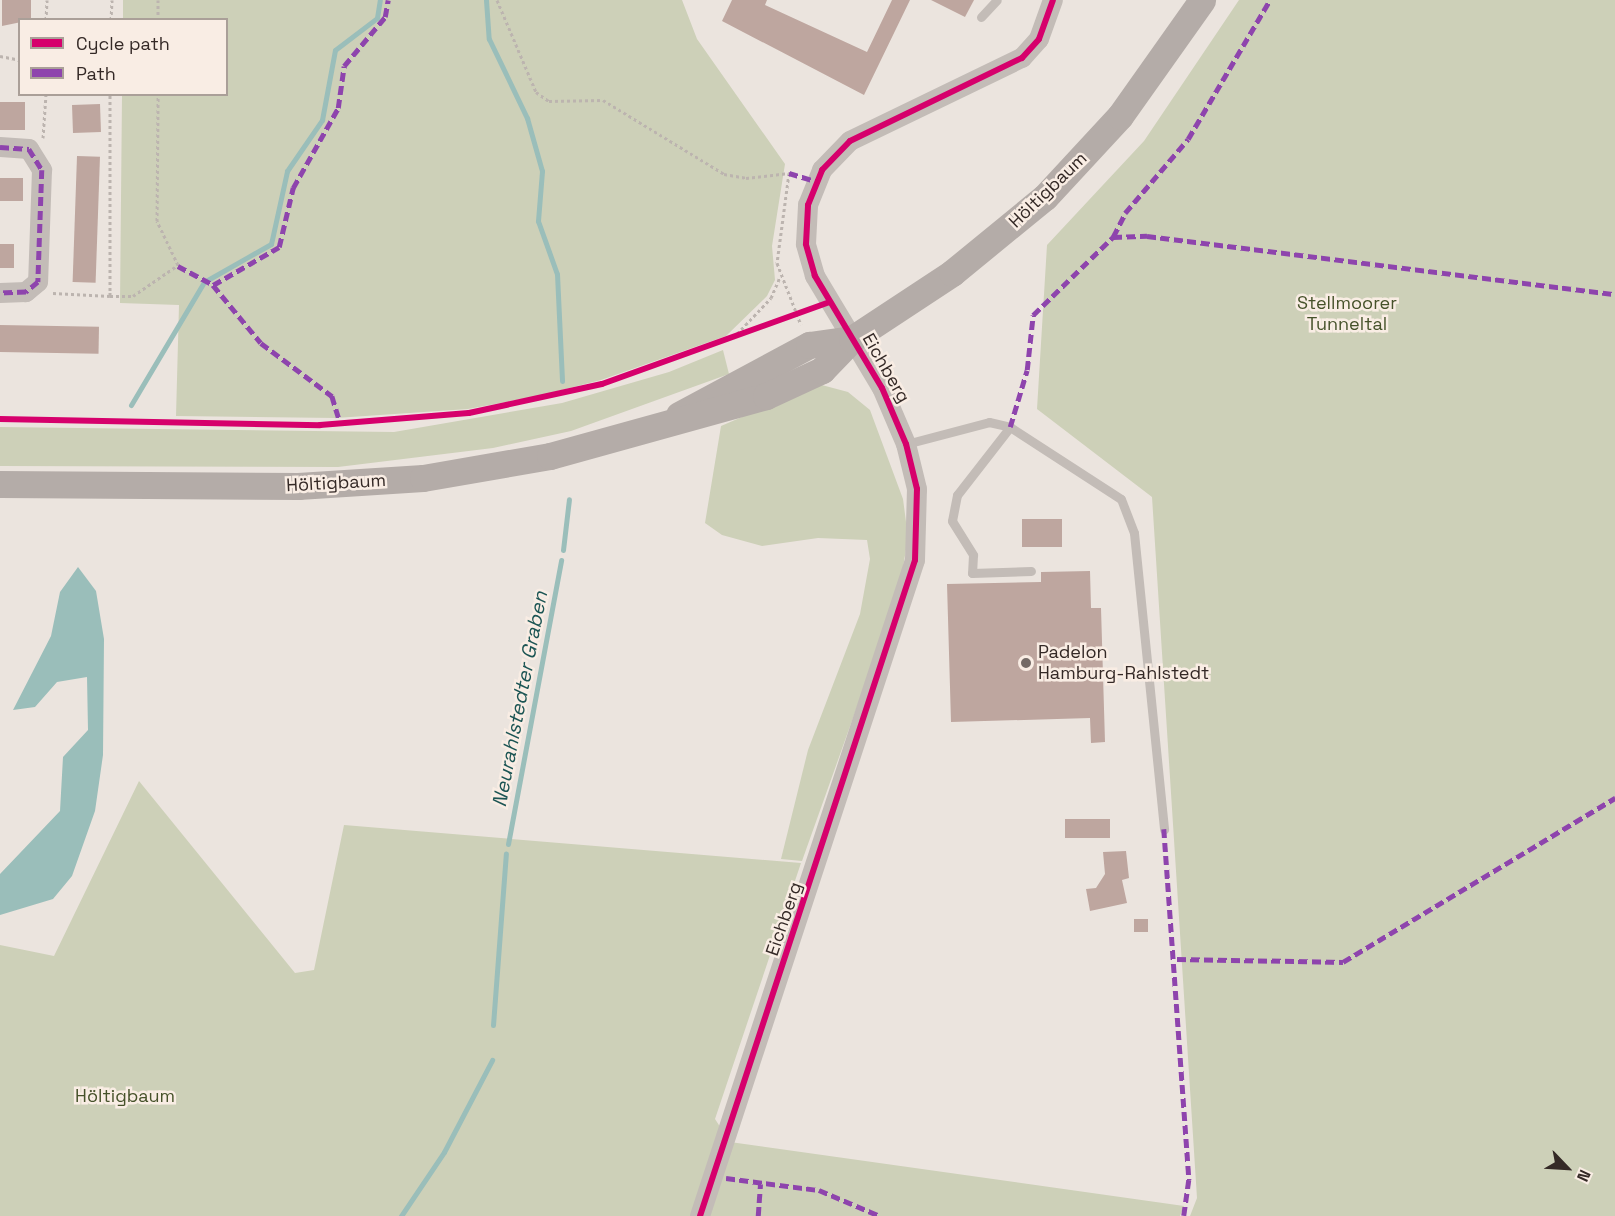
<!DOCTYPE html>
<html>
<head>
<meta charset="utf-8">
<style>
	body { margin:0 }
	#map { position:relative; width:1615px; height:1216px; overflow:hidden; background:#ebe4de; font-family:"Space Grotesk",sans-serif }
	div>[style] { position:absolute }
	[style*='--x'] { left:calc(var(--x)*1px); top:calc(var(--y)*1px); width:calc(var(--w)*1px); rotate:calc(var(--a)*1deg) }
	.green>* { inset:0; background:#cdd0b8 }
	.water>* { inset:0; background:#9abeba }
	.stream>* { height:5px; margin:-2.5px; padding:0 2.5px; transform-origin:2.5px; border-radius:2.5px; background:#9abeba }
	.building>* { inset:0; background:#bea69f; transform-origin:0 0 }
	.path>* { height:3px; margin-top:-1.5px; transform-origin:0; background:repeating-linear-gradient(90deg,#bcb4af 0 3px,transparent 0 6px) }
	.service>* { height:9px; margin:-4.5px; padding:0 4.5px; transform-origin:4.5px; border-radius:4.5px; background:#c3bcb7 }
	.minor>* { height:20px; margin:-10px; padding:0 10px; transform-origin:10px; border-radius:10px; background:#c3bcb7 }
	.secondary>* { height:27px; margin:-13.5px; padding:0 13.5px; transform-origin:13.5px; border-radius:13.5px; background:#b4aca8 }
	.quiet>* { height:4.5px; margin-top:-2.25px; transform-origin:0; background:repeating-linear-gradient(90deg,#8e44ad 0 9px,transparent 0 13.5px) }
	.cycleway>* { height:6px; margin:-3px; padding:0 3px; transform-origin:3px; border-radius:3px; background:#d6006c }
	.dots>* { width:16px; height:16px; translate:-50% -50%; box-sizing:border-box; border:3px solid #f9ede4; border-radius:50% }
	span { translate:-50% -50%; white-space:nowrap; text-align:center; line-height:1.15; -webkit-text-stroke:5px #f9ede4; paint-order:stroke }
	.street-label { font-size:18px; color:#342926 }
	.park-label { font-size:18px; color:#46522a }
	.poi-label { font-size:18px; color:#342926 }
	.left { translate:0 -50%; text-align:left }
	.water-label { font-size:20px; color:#1c5554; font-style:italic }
	.legend { position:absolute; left:18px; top:18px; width:210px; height:78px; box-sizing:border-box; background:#f9ede4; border:2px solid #aa9f98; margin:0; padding:8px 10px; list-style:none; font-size:18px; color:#342926 }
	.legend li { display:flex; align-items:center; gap:12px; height:30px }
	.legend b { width:30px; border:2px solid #aa9f98 }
	.north { position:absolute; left:1537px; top:1138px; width:60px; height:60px; -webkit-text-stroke:4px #f9ede4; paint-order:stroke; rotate:115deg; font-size:16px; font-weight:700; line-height:24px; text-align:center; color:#342926 }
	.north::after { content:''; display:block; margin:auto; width:21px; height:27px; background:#342926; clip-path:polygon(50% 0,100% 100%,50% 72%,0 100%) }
</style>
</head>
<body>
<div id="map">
	<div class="green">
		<div style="clip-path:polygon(123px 0,682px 0,697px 39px,785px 164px,772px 246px,775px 280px,767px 296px,726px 336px,601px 380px,538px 396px,468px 409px,336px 418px,176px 416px,179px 305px,120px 303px,122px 95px,226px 94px,226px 20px,123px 19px)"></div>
		<div style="clip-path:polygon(1239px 0,1615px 0,1615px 1216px,1190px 1216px,1197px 1198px,1152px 497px,1037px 409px,1047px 245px,1144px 141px)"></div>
		<div style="clip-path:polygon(723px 350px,729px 374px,571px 431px,493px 448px,338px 467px,0 466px,0 427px,394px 432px,562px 403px,669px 372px)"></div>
		<div style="clip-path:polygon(818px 384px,848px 392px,870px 410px,903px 499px,908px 537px,900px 586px,802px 861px,781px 859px,808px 750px,860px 614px,870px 559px,867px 540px,818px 538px,762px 546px,722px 535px,705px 523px,721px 426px)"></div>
		<div style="clip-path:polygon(139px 781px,295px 973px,314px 970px,344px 825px,801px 863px,715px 1119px,730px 1142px,1184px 1206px,1180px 1216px,0 1216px,0 945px,54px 956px)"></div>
	</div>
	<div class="water">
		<div style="clip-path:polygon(78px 567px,96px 591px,104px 639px,103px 755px,95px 811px,72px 876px,53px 899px,0 915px,0 874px,60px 811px,63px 757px,88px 730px,87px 677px,57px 682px,35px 707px,13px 710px,51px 636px,60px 592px)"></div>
	</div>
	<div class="stream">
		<div style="--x:486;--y:0;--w:39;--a:86"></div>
		<div style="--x:489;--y:39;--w:88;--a:64.3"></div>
		<div style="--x:527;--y:118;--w:55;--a:74.2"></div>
		<div style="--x:542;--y:171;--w:50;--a:94.6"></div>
		<div style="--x:538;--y:221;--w:56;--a:70.3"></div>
		<div style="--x:557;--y:274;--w:107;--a:87.3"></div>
		<div style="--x:131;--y:405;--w:143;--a:-59.3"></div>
		<div style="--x:204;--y:282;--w:77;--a:-29.6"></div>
		<div style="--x:271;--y:244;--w:75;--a:-77.6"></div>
		<div style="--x:287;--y:171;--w:62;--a:-55.5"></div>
		<div style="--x:322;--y:120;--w:71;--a:-79.5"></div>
		<div style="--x:335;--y:50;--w:53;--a:-37.3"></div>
		<div style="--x:377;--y:18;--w:18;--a:-81"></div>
		<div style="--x:563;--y:550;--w:51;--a:-83.3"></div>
		<div style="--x:508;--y:844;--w:289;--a:-79.4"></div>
		<div style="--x:493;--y:1025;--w:172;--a:-85.7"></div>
		<div style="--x:401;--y:1216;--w:77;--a:-56.1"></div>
		<div style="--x:444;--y:1152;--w:104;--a:-62.4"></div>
	</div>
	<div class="building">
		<div style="clip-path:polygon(2px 0,31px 0,31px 20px,2px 26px)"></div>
		<div style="clip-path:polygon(732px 0,767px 0,765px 5px,867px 52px,892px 0,910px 0,864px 95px,722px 21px)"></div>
		<div style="clip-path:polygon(931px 0,974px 0,965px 17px)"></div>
		<div style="left:25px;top:102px;width:28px;height:25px;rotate:90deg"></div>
		<div style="left:100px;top:104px;width:28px;height:28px;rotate:88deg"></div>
		<div style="left:77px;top:156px;width:23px;height:126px;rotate:2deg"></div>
		<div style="left:0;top:178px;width:23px;height:23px"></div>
		<div style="left:0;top:244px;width:14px;height:24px"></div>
		<div style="left:0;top:325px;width:99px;height:27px;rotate:1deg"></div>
		<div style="left:1022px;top:519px;width:40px;height:28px"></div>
		<div style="clip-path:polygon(1090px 571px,1091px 608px,1101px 608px,1105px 742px,1091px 743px,1090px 718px,951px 722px,947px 584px,1041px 582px,1041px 572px)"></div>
		<div style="left:1110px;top:819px;width:19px;height:45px;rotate:90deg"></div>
		<div style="clip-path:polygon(1126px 851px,1129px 878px,1122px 880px,1127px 903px,1090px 911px,1086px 889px,1096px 888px,1105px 874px,1103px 852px)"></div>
		<div style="left:1134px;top:919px;width:14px;height:13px"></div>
	</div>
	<div class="path">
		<div style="--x:158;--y:0;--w:20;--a:90"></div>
		<div style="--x:497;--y:0;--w:100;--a:67"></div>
		<div style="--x:536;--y:92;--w:16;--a:35"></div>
		<div style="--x:549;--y:101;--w:54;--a:-1.1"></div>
		<div style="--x:603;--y:100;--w:142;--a:31.4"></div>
		<div style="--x:724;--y:174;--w:22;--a:10"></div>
		<div style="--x:746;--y:178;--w:43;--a:-6.6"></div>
		<div style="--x:789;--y:173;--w:91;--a:97.6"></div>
		<div style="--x:777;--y:263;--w:66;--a:68.8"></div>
		<div style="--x:46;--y:20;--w:20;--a:-87"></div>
		<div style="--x:111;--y:20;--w:20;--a:-87"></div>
		<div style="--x:0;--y:56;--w:20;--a:11"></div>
		<div style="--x:43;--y:138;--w:44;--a:-86.1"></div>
		<div style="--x:53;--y:293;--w:57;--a:3"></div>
		<div style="--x:110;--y:296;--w:202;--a:-90"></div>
		<div style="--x:110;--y:296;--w:23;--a:0"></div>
		<div style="--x:133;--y:296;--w:55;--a:-34.6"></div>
		<div style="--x:178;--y:265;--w:49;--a:-115.5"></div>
		<div style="--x:157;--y:221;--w:127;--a:-89.5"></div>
		<div style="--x:733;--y:338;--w:55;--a:-46.5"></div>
		<div style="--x:771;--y:298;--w:23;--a:-67"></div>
	</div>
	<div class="service">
		<div style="--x:981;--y:17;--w:23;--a:-47"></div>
		<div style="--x:1010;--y:427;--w:86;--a:127.9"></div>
		<div style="--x:957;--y:495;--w:26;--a:101"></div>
		<div style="--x:952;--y:521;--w:40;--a:58"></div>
		<div style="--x:973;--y:555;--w:18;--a:93"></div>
		<div style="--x:972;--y:573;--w:59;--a:-1.9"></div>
		<div style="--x:906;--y:444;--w:86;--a:-14.8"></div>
		<div style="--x:989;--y:422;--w:22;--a:13"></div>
		<div style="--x:1010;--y:427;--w:132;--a:33"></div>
		<div style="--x:1121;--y:499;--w:36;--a:69"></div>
		<div style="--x:1134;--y:533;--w:298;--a:84.2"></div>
	</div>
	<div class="minor">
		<div style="--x:0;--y:147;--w:29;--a:4"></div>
		<div style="--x:29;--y:149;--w:25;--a:58"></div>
		<div style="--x:42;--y:170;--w:112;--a:92"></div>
		<div style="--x:38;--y:282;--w:16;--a:140"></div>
		<div style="--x:26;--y:292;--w:26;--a:178"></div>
		<div style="--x:700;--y:1216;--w:690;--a:-71.85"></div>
		<div style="--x:915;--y:560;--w:71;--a:-88.4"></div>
		<div style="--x:917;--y:489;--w:46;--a:-103.7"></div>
		<div style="--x:906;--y:444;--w:61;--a:-113.2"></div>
		<div style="--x:882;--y:388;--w:131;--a:-120.9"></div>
		<div style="--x:815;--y:276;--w:33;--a:-106"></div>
		<div style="--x:806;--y:244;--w:39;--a:-87"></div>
		<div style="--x:808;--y:205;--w:38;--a:-68"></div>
		<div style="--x:822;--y:170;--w:40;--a:-46"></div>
		<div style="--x:850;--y:141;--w:191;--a:-25.8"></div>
		<div style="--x:1022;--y:58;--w:25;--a:-48"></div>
		<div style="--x:1039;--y:39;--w:41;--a:-70.3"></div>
	</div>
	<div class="secondary">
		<div style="--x:679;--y:415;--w:148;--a:-28.3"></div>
		<div style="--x:809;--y:345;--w:43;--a:-7.9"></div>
		<div style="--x:0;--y:484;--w:298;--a:0.4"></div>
		<div style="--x:298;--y:486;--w:125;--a:-3.7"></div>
		<div style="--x:423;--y:478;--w:129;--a:-9.8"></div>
		<div style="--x:550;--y:456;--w:224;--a:-15.5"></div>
		<div style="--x:766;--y:396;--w:62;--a:-24.9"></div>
		<div style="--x:822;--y:370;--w:43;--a:-45.9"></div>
		<div style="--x:852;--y:339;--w:120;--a:-33.4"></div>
		<div style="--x:952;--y:273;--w:120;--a:-39.3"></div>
		<div style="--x:1045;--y:197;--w:110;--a:-47.2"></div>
		<div style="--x:1120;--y:116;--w:142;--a:-54.7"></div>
	</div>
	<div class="quiet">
		<div style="--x:0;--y:147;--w:29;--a:4"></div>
		<div style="--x:29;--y:149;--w:25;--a:58"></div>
		<div style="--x:42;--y:170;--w:112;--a:92"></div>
		<div style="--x:38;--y:282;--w:16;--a:140"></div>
		<div style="--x:26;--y:292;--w:26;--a:178"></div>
		<div style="--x:789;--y:173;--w:28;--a:17"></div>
		<div style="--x:1113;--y:237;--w:27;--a:-63"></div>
		<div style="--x:1125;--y:213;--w:97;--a:-49.6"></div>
		<div style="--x:1188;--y:139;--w:161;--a:-59.5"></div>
		<div style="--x:178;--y:266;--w:40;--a:28"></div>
		<div style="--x:213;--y:285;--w:75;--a:50.4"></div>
		<div style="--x:261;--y:343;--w:89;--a:36.7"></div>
		<div style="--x:332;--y:396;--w:28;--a:73"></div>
		<div style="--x:213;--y:285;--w:76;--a:-29.9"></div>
		<div style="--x:279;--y:247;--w:61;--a:-76.7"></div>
		<div style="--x:293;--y:188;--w:92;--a:-60.6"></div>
		<div style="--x:338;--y:108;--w:42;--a:-81.9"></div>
		<div style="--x:344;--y:66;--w:64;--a:-50.1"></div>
		<div style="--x:385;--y:17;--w:17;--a:-80"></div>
		<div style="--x:1010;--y:427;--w:59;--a:-73.4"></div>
		<div style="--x:1027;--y:370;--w:55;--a:-83.8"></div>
		<div style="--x:1033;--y:315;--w:112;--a:-44.3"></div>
		<div style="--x:1113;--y:237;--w:34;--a:-2"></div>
		<div style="--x:1147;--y:236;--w:472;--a:7.1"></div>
		<div style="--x:1164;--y:829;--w:352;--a:85.9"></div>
		<div style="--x:1189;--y:1180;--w:36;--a:98"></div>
		<div style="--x:1177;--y:959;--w:166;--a:1"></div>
		<div style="--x:1343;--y:962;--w:318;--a:-31.1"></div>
		<div style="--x:726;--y:1178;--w:94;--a:7.4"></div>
		<div style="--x:819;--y:1190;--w:66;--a:23.1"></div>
		<div style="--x:758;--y:1216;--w:32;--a:-86"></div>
	</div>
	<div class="cycleway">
		<div style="--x:0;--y:419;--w:320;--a:1.1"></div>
		<div style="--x:320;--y:425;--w:149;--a:-4.6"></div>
		<div style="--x:469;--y:413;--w:136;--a:-12.3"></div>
		<div style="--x:602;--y:384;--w:242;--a:-19.8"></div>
		<div style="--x:700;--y:1216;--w:690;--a:-71.85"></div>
		<div style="--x:915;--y:560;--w:71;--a:-88.4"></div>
		<div style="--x:917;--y:489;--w:46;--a:-103.7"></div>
		<div style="--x:906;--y:444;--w:61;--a:-113.2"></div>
		<div style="--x:882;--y:388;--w:131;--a:-120.9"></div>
		<div style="--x:815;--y:276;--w:33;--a:-106"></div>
		<div style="--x:806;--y:244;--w:39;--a:-87"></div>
		<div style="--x:808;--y:205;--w:38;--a:-68"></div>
		<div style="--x:822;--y:170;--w:40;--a:-46"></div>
		<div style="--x:850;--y:141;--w:191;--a:-25.8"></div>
		<div style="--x:1022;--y:58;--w:25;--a:-48"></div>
		<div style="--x:1039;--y:39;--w:41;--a:-70.3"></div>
	</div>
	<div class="dots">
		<div style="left:1026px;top:663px;background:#746a66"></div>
	</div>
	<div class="street-label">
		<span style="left:1048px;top:190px;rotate:-44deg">Höltigbaum</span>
		<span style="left:886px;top:368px;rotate:60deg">Eichberg</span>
		<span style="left:336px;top:483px;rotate:-3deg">Höltigbaum</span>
		<span style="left:784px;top:919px;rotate:-71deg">Eichberg</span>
	</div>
	<div class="park-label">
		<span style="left:1347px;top:314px">Stellmoorer<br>Tunneltal</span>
		<span style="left:125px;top:1096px">Höltigbaum</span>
	</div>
	<div class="poi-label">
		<span class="left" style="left:1038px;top:663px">Padelon<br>Hamburg-Rahlstedt</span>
	</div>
	<div class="water-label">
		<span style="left:520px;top:699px;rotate:-79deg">Neurahlstedter Graben</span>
	</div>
	<ul class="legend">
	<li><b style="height:8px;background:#d6006c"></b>Cycle path</li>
	<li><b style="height:8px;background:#8e44ad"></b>Path</li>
	</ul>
	<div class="north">N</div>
</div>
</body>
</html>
